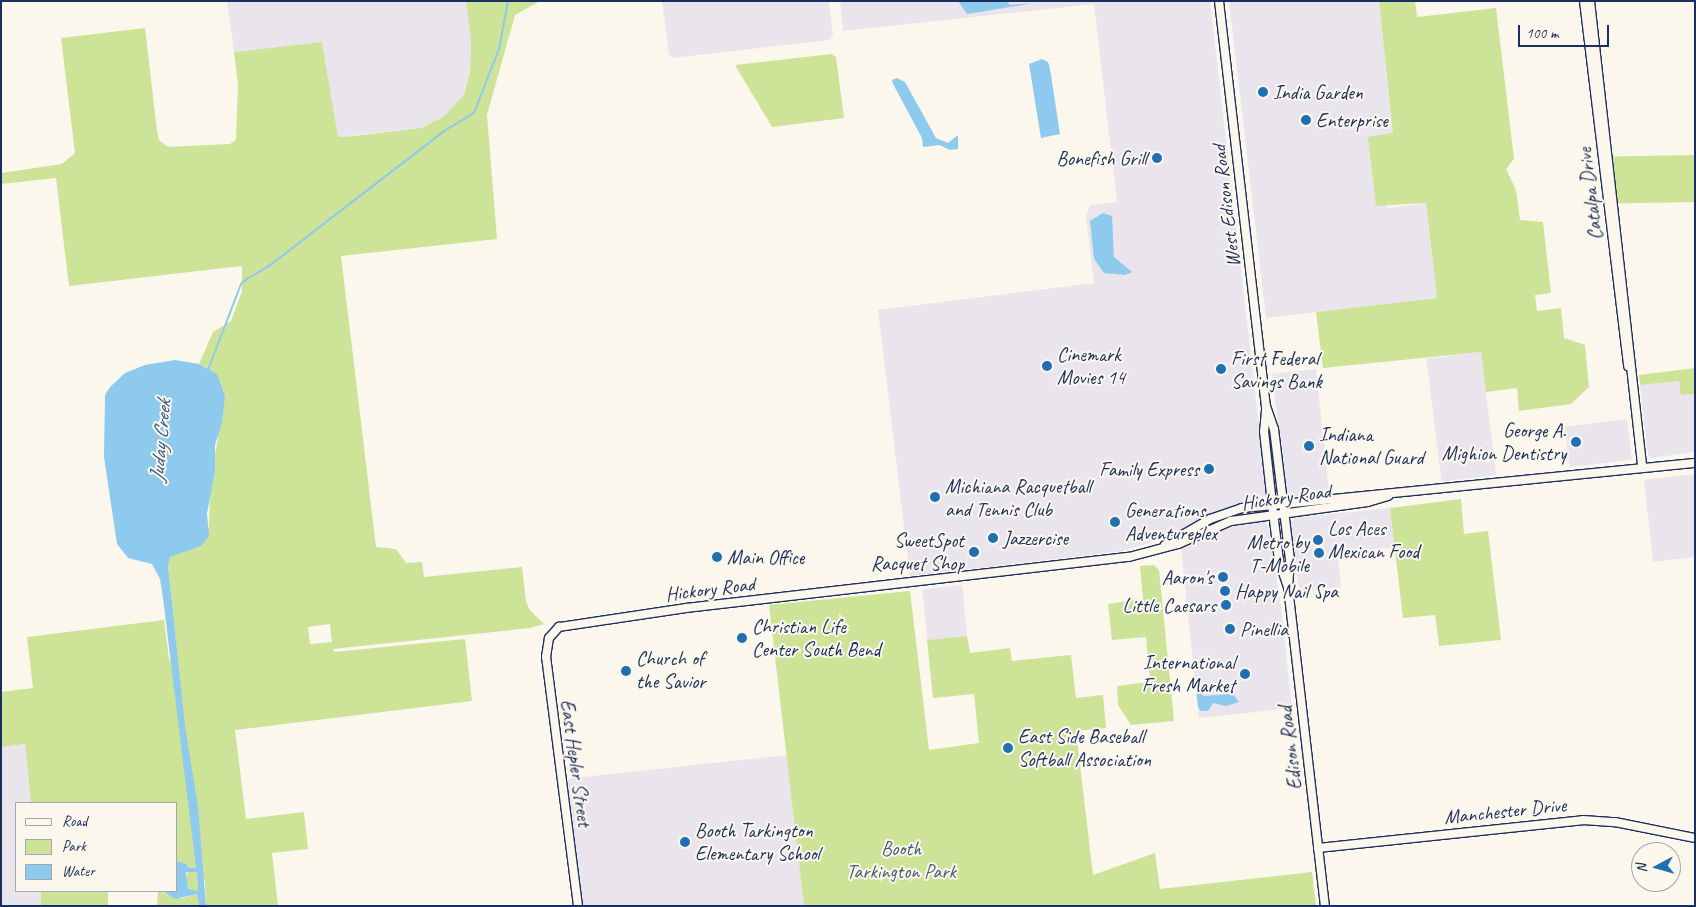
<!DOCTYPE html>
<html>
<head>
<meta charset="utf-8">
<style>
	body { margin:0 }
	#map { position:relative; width:1696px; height:907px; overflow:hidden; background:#fbf7ec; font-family:Caveat,sans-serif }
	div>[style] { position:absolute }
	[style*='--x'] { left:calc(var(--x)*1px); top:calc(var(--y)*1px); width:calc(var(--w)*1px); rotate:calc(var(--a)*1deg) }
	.built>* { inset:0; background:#eae5ed; transform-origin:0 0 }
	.green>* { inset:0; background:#cce398; transform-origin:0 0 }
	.water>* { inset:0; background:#8ec9ee }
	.stream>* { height:2px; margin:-1px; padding:0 1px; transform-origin:1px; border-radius:1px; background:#8ec9ee }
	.roads { filter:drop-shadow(1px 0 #1b2f5e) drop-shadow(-1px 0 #1b2f5e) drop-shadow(0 1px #1b2f5e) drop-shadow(0 -1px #1b2f5e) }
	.secondary>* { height:8px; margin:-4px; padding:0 4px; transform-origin:4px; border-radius:4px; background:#fbf7ec }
	.dots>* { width:14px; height:14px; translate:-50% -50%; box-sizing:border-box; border:2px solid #fbf7ec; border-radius:50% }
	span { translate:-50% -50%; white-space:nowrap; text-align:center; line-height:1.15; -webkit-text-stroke:4px #fbf7ec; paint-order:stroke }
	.poi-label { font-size:20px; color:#1b2f5e }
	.left { translate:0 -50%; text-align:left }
	.right { translate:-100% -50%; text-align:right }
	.street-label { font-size:20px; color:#1b2f5e }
	.park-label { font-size:20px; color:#475c6c }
	.water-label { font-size:21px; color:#385682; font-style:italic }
	.frame { position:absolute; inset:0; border:2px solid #1b2f5e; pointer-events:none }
	.legend { position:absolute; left:15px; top:802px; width:162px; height:90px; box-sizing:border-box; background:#fbf7ec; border:1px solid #a1a7b3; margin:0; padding:6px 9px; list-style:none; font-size:15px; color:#1b2f5e }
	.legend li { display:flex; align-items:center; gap:10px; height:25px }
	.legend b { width:25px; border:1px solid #a1a7b3 }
	.north { position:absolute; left:1631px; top:842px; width:50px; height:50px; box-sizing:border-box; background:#fbf7ec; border:1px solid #a1a7b3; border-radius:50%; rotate:264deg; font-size:14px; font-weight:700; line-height:20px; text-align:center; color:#1b2f5e }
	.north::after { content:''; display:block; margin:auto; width:18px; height:22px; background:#1f6fb2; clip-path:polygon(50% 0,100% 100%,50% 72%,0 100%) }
	.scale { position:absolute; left:1518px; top:25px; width:91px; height:22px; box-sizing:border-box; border:2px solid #1b2f5e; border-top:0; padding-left:6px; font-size:15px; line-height:18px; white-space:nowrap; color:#1b2f5e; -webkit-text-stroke:4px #fbf7ec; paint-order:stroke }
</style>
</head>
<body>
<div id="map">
	<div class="built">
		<div style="clip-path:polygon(227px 1px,466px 1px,471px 40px,470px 72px,464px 95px,443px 117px,421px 128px,338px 137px,322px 42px,234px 52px)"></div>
		<div style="clip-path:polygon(662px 1px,829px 1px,833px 35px,830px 40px,672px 58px,669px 54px)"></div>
		<div style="clip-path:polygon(840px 1px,1210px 1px,1267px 494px,1264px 501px,1227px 508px,1153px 542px,1122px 551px,910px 576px,878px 310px,1094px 283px,1086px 217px,1090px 205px,1117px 202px,1094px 4px,843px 31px)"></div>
		<div style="clip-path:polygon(1229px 1px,1379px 1px,1393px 133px,1387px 208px,1426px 203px,1437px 298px,1266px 318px)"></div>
		<div style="left:1481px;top:352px;width:124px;height:55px;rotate:83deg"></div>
		<div style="clip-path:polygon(1316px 369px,1329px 491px,1293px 497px,1286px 493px,1272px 374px)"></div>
		<div style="clip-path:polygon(1680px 381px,1682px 395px,1695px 394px,1695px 452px,1651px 458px,1648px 456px,1640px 385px)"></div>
		<div style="left:1627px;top:419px;width:41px;height:63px;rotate:83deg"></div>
		<div style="clip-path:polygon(1695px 474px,1695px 557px,1653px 562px,1644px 480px)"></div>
		<div style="clip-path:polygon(1390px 508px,1395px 547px,1338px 553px,1341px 587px,1299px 592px,1290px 523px,1294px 518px)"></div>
		<div style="clip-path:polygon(1264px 521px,1268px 525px,1281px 606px,1292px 708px,1199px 718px,1181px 548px,1226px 528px)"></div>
		<div style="left:962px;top:585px;width:51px;height:40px;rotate:84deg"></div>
		<div style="clip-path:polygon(25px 744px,31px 803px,16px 803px,16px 891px,41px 891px,43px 906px,1px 906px,1px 747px)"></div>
		<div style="clip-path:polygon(787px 755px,804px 906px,583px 906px,565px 779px)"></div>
	</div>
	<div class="green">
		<div style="clip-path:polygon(evenodd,466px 1px,540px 1px,515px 15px,487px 115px,497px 239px,341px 256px,376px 547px,396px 549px,406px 563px,422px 562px,424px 577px,522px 567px,526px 601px,529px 609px,544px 624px,530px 628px,333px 649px,334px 652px,465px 639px,472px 701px,235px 730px,246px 819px,304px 812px,308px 849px,272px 853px,278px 906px,206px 906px,205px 881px,197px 867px,188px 868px,176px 861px,176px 803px,31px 803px,25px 744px,1px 747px,1px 692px,33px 688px,27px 637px,164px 620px,169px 659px,179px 672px,168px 565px,169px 557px,201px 546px,209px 527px,210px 482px,218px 438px,209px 369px,199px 364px,213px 332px,231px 321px,242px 291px,242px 266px,69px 286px,56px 178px,1px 184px,1px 173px,62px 164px,75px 153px,61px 38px,145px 28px,157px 131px,159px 140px,168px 147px,230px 144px,236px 140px,238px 84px,234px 52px,322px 42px,338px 137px,354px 136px,421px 128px,443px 117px,464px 95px,470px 72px,471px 40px,466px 1px,330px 624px,332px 642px,310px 644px,308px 627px,330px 624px)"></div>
		<div style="clip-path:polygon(1379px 1px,1415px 1px,1417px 17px,1496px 8px,1514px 159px,1506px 169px,1516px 190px,1520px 220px,1543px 222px,1551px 293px,1535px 295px,1537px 311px,1561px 308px,1564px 338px,1585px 345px,1589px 387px,1571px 404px,1519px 411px,1517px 388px,1486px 392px,1481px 352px,1323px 368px,1316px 312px,1437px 298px,1426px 203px,1376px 206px,1368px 137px,1393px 133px)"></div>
		<div style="clip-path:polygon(831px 54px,836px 57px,844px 118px,772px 127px,735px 65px)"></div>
		<div style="left:1694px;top:155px;width:47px;height:81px;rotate:89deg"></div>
		<div style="clip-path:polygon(1695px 368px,1695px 394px,1681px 395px,1679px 381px,1640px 385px,1639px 375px)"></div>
		<div style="clip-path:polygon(1461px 499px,1464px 534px,1488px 531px,1501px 640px,1439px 646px,1435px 615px,1403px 618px,1390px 508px)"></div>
		<div style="clip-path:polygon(1154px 565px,1159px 570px,1174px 721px,1131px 725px,1118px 705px,1117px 686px,1150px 682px,1146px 637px,1112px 640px,1108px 604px,1143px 599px,1140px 566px)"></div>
		<div style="clip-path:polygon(910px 591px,929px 750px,979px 743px,974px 694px,933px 698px,927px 640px,967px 636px,970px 653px,1010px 648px,1012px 661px,1071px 655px,1076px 698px,1103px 695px,1106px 728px,1076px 731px,1093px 875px,1155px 853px,1160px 889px,1312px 872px,1316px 906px,804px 906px,769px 605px)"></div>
		<div style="clip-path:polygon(188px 871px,197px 872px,198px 891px,188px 889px,185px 883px)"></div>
		<div style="left:41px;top:891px;width:67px;height:15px"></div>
		<div style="clip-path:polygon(158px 891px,183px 898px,197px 894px,199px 906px,157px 906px)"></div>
	</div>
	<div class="water">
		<div style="clip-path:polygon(958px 1px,1007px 1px,1010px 5px,1035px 3px,967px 14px)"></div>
		<div style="clip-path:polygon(1042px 59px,1048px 62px,1050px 69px,1060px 134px,1041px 138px,1029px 64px)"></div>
		<div style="clip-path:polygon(897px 78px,905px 82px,936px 138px,948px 143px,958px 135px,958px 149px,950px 150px,939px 145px,923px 147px,922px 138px,893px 84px,892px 80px)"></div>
		<div style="clip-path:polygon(1103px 213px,1112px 216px,1114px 257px,1132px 272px,1125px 275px,1104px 273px,1094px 259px,1090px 221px)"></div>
		<div style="clip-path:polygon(evenodd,175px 360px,199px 364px,217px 374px,225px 396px,222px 423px,215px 445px,215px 471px,207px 513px,209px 536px,201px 546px,170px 557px,168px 565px,185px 726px,198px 807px,206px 906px,199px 906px,197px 894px,175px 899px,163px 891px,176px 891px,176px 861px,186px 864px,189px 868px,196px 867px,163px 598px,160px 579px,152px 564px,128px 558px,117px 544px,104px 457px,105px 395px,110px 387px,125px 373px,145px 365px,175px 360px,186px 872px,197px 872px,198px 891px,188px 889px,186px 872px)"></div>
		<div style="clip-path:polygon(1200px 680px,1203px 696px,1233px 694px,1239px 702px,1226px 706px,1213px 703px,1208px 711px,1201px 711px,1198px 707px,1195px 681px)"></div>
	</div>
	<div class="stream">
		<div style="--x:208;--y:370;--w:92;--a:-69"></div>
		<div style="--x:241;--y:284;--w:8;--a:-40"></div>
		<div style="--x:247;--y:279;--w:26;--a:-31"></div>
		<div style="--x:269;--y:266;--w:221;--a:-37.6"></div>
		<div style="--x:444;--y:131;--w:35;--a:-31"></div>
		<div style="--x:474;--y:113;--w:69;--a:-68.7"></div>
		<div style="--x:499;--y:49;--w:49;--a:-79.4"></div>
	</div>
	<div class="roads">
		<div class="secondary">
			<div style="--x:1219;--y:1;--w:408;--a:83.4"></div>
			<div style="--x:1266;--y:406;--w:24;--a:71"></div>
			<div style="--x:1274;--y:429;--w:74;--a:83"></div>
			<div style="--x:1283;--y:502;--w:58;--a:83.1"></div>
			<div style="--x:1290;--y:560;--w:27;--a:94"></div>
			<div style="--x:1584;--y:1;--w:368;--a:83.1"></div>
			<div style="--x:1590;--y:1;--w:470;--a:83.6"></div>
			<div style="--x:1266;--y:410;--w:21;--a:95"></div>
			<div style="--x:1264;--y:431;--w:73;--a:83.7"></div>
			<div style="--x:1272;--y:504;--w:57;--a:83"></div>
			<div style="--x:1279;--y:561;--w:28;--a:71"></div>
			<div style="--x:1288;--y:587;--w:321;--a:83.4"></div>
			<div style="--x:1165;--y:545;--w:52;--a:-30"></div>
			<div style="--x:1210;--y:519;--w:34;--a:-19"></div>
			<div style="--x:1242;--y:508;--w:455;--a:-5.7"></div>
			<div style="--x:1318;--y:848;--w:266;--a:-6"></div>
			<div style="--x:1583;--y:820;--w:32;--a:4"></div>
			<div style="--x:1615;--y:822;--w:82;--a:11.3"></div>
			<div style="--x:578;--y:906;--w:251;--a:-97.3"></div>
			<div style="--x:546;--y:657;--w:19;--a:-81"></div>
			<div style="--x:549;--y:638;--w:15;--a:-48"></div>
			<div style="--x:559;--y:627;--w:128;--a:-8.5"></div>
			<div style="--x:686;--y:608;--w:446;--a:-6.6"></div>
			<div style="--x:1129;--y:557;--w:51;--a:-14.9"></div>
			<div style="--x:1178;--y:544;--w:58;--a:-23.5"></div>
			<div style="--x:1231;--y:521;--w:138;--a:-7.9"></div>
			<div style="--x:1368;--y:502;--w:21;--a:-17"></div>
		</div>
	</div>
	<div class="dots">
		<div style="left:1263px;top:92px;background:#1f6fb2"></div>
		<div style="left:1306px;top:120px;background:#1f6fb2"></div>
		<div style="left:1157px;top:158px;background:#1f6fb2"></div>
		<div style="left:1047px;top:366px;background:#1f6fb2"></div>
		<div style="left:1221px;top:369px;background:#1f6fb2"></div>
		<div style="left:1576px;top:442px;background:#1f6fb2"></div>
		<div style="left:1309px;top:446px;background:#1f6fb2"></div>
		<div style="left:1209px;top:469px;background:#1f6fb2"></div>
		<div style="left:935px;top:497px;background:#1f6fb2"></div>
		<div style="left:1115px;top:522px;background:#1f6fb2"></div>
		<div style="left:993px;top:538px;background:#1f6fb2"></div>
		<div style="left:1318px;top:540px;background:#1f6fb2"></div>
		<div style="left:974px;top:552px;background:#1f6fb2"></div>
		<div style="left:1319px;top:553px;background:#1f6fb2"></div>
		<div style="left:717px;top:557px;background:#1f6fb2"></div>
		<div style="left:1223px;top:577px;background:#1f6fb2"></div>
		<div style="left:1225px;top:591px;background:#1f6fb2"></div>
		<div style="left:1226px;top:605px;background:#1f6fb2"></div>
		<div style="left:1230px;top:629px;background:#1f6fb2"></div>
		<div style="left:742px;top:638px;background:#1f6fb2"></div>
		<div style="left:626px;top:671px;background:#1f6fb2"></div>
		<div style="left:1245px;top:674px;background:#1f6fb2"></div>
		<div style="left:1008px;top:748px;background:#1f6fb2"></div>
		<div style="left:685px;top:842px;background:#1f6fb2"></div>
	</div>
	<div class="poi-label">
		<span class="left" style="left:1273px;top:92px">India Garden</span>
		<span class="left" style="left:1316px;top:120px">Enterprise</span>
		<span class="right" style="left:1147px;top:158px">Bonefish Grill</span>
		<span class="left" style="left:1057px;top:366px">Cinemark<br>Movies 14</span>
		<span class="left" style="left:1231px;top:370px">First Federal<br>Savings Bank</span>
		<span class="right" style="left:1566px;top:442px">George A.<br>Mighion Dentistry</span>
		<span class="left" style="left:1319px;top:446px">Indiana<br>National Guard</span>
		<span class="right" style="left:1199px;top:469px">Family Express</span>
		<span class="left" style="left:945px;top:498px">Michiana Racquetball<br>and Tennis Club</span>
		<span class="left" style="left:1125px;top:522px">Generations<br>Adventureplex</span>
		<span class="left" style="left:1328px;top:540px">Los Aces<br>Mexican Food</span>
		<span class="left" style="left:1003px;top:538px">Jazzercise</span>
		<span class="right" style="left:964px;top:552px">SweetSpot<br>Racquet Shop</span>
		<span class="right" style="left:1309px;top:554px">Metro by<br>T-Mobile</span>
		<span class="left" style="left:727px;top:557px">Main Office</span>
		<span class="right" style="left:1213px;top:577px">Aaron's</span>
		<span class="left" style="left:1235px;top:591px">Happy Nail Spa</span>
		<span class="right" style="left:1216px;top:605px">Little Caesars</span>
		<span class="left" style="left:752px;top:638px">Christian Life<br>Center South Bend</span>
		<span class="left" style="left:1240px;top:629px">Pinellia</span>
		<span class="left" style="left:636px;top:670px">Church of<br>the Savior</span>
		<span class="right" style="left:1235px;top:674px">International<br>Fresh Market</span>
		<span class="left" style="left:1018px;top:748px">East Side Baseball<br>Softball Association</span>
		<span class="left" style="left:695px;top:842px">Booth Tarkington<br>Elementary School</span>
	</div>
	<div class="street-label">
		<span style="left:1590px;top:194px;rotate:-97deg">Catalpa Drive</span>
		<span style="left:1226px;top:206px;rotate:-97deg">West Edison Road</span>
		<span style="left:1286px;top:497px;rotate:-8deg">Hickory Road</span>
		<span style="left:710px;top:589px;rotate:-7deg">Hickory Road</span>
		<span style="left:1290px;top:748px;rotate:-97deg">Edison Road</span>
		<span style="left:576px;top:763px;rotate:82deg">East Hepler Street</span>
		<span style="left:1505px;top:811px;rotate:-6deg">Manchester Drive</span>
	</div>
	<div class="park-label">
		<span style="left:901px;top:860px">Booth<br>Tarkington Park</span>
	</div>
	<div class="water-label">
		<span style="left:160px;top:441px;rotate:-85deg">Juday Creek</span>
	</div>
	<div class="frame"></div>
	<ul class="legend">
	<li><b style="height:6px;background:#fbf7ec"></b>Road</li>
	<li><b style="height:14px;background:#cce398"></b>Park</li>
	<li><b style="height:14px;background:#8ec9ee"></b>Water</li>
	</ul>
	<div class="north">N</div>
	<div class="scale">100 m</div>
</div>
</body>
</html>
